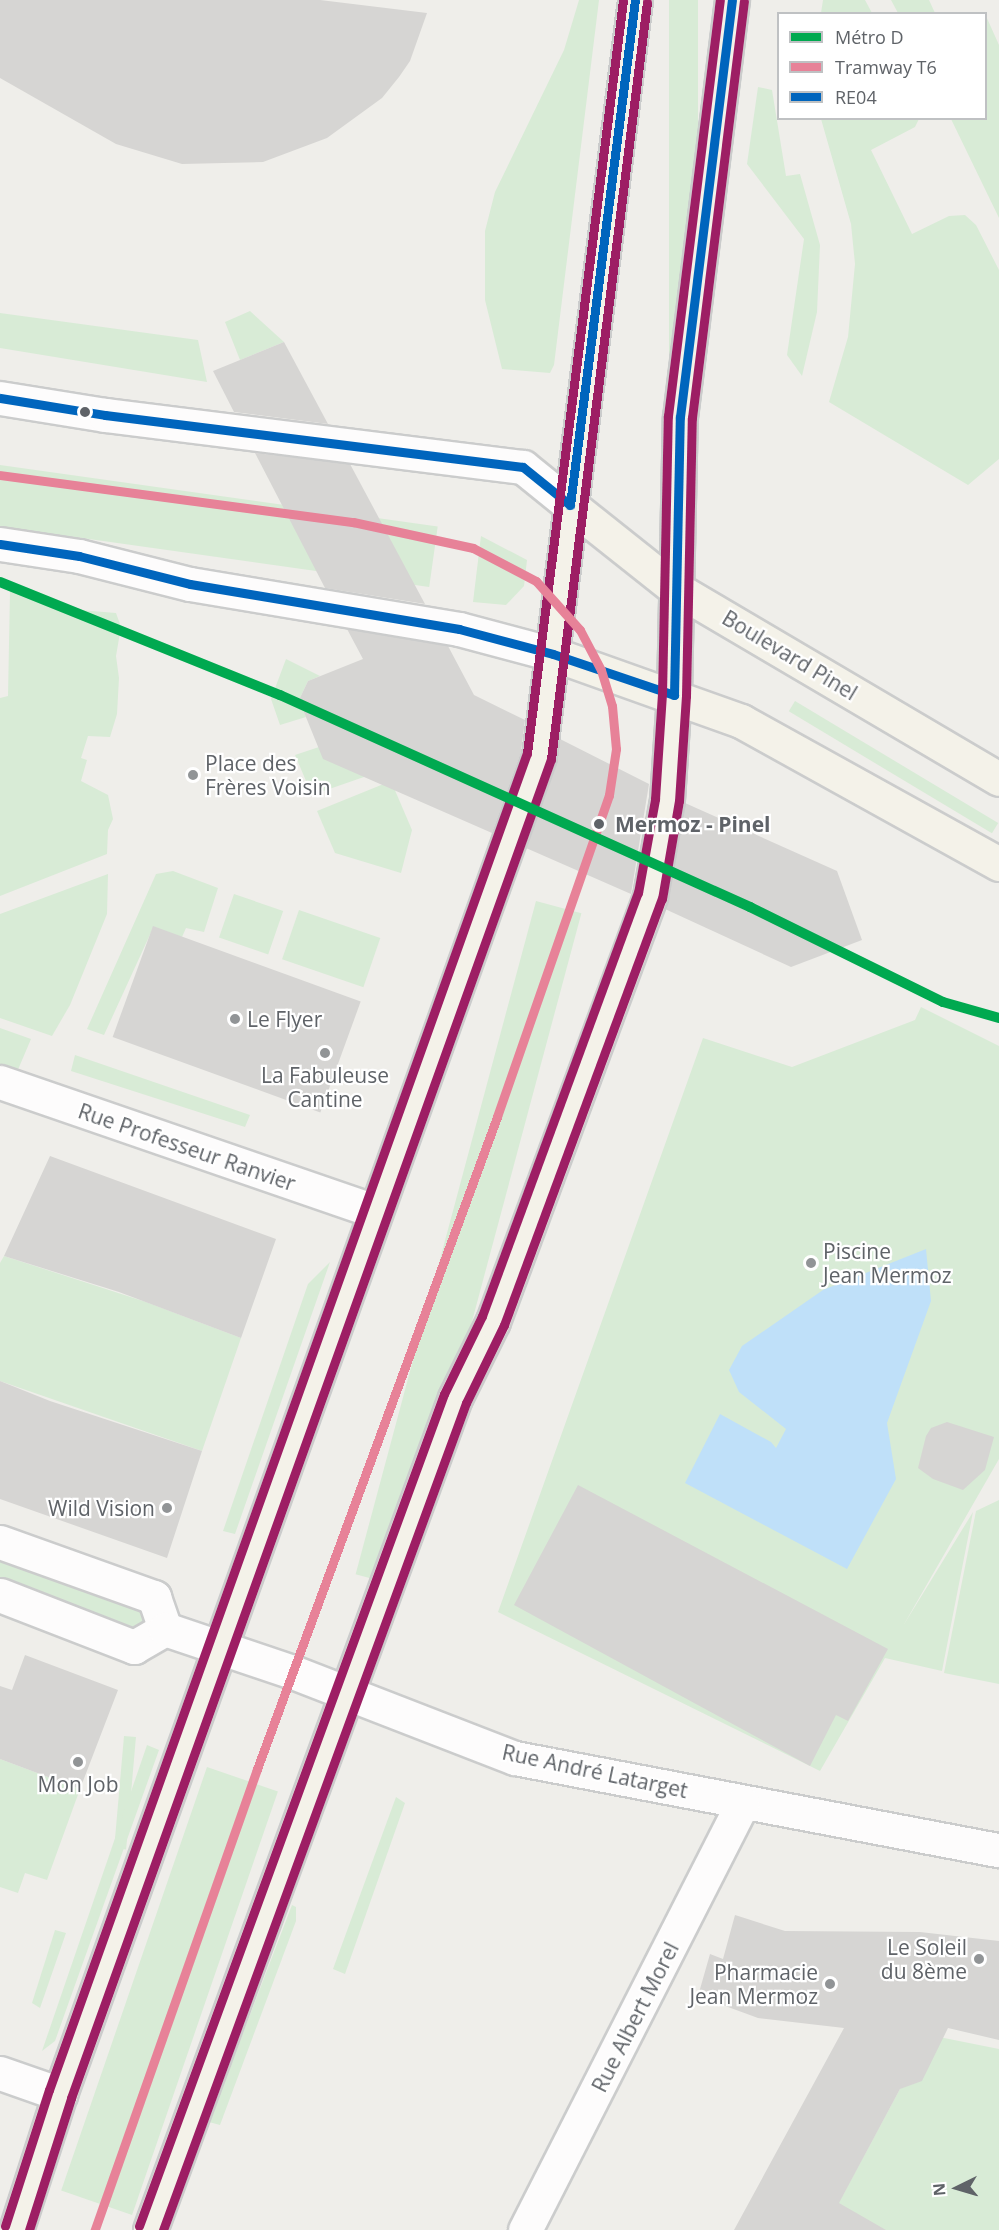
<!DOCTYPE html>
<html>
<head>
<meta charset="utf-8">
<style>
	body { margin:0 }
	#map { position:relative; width:999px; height:2230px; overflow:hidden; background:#efeeea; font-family:"Open Sans",sans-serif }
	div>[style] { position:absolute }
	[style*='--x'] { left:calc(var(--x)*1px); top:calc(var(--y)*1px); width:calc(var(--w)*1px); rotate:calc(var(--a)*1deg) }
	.green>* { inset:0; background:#d8ebd6; transform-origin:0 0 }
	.water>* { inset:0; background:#bfe0f9 }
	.building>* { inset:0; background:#d6d5d3; transform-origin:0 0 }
	.roads { filter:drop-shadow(2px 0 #cbcccc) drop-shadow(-2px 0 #cbcccc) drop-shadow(0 2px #cbcccc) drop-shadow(0 -2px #cbcccc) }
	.minor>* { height:33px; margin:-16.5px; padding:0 16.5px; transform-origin:16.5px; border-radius:16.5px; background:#fdfcfc }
	.major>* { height:33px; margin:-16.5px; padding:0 16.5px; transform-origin:16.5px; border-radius:16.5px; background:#f4f2e9 }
	.bus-1>* { height:9px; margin:-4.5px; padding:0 4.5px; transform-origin:4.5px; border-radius:4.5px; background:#0065bd }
	.bus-2>* { height:9px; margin:-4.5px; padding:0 4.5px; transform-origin:4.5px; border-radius:4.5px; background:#9d1e64 }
	.bus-3>* { height:9px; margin:-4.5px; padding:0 4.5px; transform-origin:4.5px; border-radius:4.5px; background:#9d1e64 }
	.tram-1>* { height:9px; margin:-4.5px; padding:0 4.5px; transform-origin:4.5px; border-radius:4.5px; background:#e78298 }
	.metro-1>* { height:10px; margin:-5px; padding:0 5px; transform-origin:5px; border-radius:5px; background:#00a950 }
	.dots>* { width:16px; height:16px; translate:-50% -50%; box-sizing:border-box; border:3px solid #fff; border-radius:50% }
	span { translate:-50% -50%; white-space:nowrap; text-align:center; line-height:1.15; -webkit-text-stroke:4.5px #fff; paint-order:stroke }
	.street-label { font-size:21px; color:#5f6368 }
	.poi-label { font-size:21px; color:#5f6368 }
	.left { translate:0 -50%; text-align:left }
	.right { translate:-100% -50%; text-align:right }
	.stop-label { font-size:21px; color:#5f6368; font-weight:700 }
	.legend { position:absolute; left:777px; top:12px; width:210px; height:108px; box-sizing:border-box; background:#fff; border:2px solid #bfc1c3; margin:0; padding:8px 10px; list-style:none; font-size:18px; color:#5f6368 }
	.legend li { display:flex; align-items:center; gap:12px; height:30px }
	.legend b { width:30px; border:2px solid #bfc1c3 }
	.north { position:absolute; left:927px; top:2158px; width:60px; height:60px; -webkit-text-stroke:4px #fff; paint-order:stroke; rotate:265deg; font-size:16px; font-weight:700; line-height:24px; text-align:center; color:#5f6368 }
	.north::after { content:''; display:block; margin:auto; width:21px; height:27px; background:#5f6368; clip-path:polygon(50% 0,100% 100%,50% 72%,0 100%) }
</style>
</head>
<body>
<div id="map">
	<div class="green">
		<div style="clip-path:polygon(579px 0,599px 0,554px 365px,550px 373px,502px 369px,485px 300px,485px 231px,495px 192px,564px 50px)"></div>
		<div style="left:669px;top:0;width:29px;height:383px"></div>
		<div style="clip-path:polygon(823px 0,865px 0,872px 13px,821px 13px)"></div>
		<div style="clip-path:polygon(891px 0,929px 0,935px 13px,898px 13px)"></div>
		<div style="clip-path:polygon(986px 16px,999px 45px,999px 218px,951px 119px,986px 118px)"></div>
		<div style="clip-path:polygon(758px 87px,772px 90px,786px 176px,800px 174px,820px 245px,817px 312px,802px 376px,787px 355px,804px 239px,747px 164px)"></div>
		<div style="clip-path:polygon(821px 119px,919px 119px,915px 127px,871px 150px,912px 234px,949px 216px,965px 215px,976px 225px,999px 270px,999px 459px,968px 485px,829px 402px,848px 337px,855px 264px,851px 224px)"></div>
		<div style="clip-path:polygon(250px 311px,284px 342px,240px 360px,225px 322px)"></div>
		<div style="clip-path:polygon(0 313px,198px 340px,207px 382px,0 348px)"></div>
		<div style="left:0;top:465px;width:442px;height:61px;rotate:8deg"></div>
		<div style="clip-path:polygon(481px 536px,527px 560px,524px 586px,506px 605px,473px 602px)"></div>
		<div style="clip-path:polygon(10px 591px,67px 609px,116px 613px,121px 627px,116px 656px,119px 678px,117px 714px,110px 737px,88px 736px,81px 758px,87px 760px,81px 781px,108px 795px,113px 819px,108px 830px,107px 854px,0 896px,0 698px,8px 696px)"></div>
		<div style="clip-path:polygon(286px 659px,320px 676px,308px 681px,299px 700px,306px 717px,280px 725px,271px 699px)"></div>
		<div style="left:795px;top:701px;width:237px;height:12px;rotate:31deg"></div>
		<div style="clip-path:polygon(319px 747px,387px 769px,312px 795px,295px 755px)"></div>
		<div style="clip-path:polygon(391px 781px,412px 830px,401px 873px,335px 853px,317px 811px)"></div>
		<div style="clip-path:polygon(173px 871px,218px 888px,204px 932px,186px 928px,182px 937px,153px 928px,104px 1035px,87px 1029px,156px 874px)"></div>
		<div style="clip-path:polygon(108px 874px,107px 914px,70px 1005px,52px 1036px,0 1018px,0 914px)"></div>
		<div style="left:234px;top:894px;width:52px;height:46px;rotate:19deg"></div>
		<div style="left:536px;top:901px;width:47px;height:697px;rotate:15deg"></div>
		<div style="left:299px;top:910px;width:86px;height:52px;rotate:19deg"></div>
		<div style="clip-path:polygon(921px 1007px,999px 1046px,999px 1459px,903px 1626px,973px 1512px,942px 1671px,885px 1658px,820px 1771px,498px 1612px,703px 1038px,792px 1067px,915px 1020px)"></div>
		<div style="clip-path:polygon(0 1028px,31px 1039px,17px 1072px,0 1066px)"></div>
		<div style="clip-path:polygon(75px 1055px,250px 1115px,245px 1127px,71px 1071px)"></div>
		<div style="clip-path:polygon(4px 1256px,146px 1302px,241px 1338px,202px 1451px,0 1381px,0 1263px)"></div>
		<div style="clip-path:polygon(330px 1262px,235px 1534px,223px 1531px,308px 1284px)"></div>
		<div style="clip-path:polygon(999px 1500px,999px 1684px,944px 1673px,976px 1511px)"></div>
		<div style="left:0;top:1554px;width:168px;height:31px;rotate:20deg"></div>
		<div style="left:124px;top:1736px;width:12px;height:113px;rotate:5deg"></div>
		<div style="clip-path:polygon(147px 1745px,159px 1750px,55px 2041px,42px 2051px)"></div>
		<div style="clip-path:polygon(0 1759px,80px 1789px,47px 1880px,25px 1873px,18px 1893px,0 1887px)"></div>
		<div style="left:207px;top:1767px;width:75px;height:448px;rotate:19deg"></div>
		<div style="clip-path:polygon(396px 1797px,405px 1803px,345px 1974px,333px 1969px)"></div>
		<div style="clip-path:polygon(292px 1905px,296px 1907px,296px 1921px,220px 2125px,209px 2122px)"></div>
		<div style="clip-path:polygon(55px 1930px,66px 1933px,40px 2008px,32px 2003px)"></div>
		<div style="clip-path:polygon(929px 2035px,999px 2049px,999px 2230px,824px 2230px)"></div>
	</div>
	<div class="water">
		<div style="clip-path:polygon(926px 1249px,931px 1301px,887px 1423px,896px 1479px,847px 1569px,685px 1483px,720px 1414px,771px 1442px,776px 1448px,786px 1429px,739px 1392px,729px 1370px,742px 1346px,823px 1290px)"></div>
	</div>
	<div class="building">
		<div style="clip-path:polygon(0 0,320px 0,427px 13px,410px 61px,399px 77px,382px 98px,327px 138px,263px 162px,182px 164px,116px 144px,0 78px)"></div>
		<div style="clip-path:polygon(284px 342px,328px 424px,234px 412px,213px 371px)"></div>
		<div style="clip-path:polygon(255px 453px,350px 464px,425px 604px,325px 588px)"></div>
		<div style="clip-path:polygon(347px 629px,448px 646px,474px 695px,525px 720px,521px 752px,492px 833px,323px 759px,299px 700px,308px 681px,363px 659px)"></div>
		<div style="clip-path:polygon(560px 739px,649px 784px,631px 894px,526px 848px,557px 762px)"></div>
		<div style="clip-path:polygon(685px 803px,837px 871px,862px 940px,791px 967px,665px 909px)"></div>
		<div style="left:153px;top:926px;width:221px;height:118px;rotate:20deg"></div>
		<div style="clip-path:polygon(50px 1156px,276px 1239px,241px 1338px,119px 1292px,4px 1256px)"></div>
		<div style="clip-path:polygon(0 1381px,50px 1401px,202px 1451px,167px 1558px,0 1499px)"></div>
		<div style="clip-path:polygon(947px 1422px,994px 1437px,985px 1470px,963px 1490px,933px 1479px,918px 1468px,926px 1436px,931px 1428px)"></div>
		<div style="clip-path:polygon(578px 1485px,888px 1649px,848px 1721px,836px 1715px,810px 1766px,514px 1605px)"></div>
		<div style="clip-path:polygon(25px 1655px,118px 1690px,80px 1789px,0 1759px,0 1686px,12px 1690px)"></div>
		<div style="clip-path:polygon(735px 1915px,785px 1931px,920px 1932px,999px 1941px,999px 2040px,948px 2028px,922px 2081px,900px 2089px,839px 2203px,886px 2230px,734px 2230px,844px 2028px,758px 2018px,698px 1996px,710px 1954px,723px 1959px)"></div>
	</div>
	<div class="roads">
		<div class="minor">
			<div style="--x:0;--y:398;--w:106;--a:9.2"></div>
			<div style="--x:105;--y:415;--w:421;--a:7.1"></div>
			<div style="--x:523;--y:467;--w:60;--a:39"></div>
			<div style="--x:0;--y:544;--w:80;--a:8.6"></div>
			<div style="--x:79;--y:556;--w:114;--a:14.2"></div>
			<div style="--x:190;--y:584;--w:273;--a:9.5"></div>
			<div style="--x:459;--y:629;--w:97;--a:14.9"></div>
			<div style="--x:0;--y:1082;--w:397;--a:19"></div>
			<div style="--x:0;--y:1542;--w:164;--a:19.7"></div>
			<div style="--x:154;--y:1597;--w:34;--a:71"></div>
			<div style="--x:0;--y:1595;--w:144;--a:21.2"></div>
			<div style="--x:134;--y:1647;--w:36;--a:-30"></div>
			<div style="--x:165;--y:1629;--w:135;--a:18.6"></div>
			<div style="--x:293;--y:1672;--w:238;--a:21.2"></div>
			<div style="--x:515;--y:1758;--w:493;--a:10.8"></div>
			<div style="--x:0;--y:2073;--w:64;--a:19.3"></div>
			<div style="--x:525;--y:2230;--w:479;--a:-63"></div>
		</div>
		<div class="major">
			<div style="--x:570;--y:505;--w:132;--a:38.5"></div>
			<div style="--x:673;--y:587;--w:378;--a:30.5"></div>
			<div style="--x:553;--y:654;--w:200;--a:19.6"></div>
			<div style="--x:741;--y:721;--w:295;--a:29"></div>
			<div style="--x:16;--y:2230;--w:143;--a:-72.1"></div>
			<div style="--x:60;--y:2094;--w:1421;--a:-70.3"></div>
			<div style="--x:539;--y:756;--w:762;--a:-82.76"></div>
			<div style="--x:150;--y:2230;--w:886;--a:-69.87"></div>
			<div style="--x:455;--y:1398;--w:86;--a:-63.7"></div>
			<div style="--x:493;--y:1321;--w:453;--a:-69.7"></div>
			<div style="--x:650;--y:896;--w:97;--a:-80"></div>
			<div style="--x:667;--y:800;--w:105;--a:-86.2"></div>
			<div style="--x:674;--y:695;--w:278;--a:-88.8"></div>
			<div style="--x:680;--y:417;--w:420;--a:-82.9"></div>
		</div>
	</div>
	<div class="bus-1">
		<div style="--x:0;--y:398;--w:106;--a:9.2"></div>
		<div style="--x:105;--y:415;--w:421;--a:7.1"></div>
		<div style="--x:523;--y:467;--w:60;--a:39"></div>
		<div style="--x:570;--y:505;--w:509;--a:-82.67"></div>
		<div style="--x:0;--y:544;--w:80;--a:8.6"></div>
		<div style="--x:79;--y:556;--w:114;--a:14.2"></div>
		<div style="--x:190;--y:584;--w:273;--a:9.5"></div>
		<div style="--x:459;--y:629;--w:97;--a:14.9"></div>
		<div style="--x:553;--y:654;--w:128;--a:18.7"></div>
		<div style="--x:674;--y:695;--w:278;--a:-88.8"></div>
		<div style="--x:680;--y:417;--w:420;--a:-82.9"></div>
	</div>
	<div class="bus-2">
		<div style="--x:29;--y:2230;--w:139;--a:-72.3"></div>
		<div style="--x:71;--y:2098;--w:1422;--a:-70.28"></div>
		<div style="--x:551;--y:759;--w:763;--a:-82.77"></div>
		<div style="--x:163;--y:2230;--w:881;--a:-69.88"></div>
		<div style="--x:466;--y:1403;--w:87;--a:-64"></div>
		<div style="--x:504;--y:1325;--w:454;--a:-69.7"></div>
		<div style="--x:662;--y:899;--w:99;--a:-80.2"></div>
		<div style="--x:679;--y:801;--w:105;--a:-86.2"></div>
		<div style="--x:686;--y:696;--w:278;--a:-88.8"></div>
		<div style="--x:692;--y:418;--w:420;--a:-82.9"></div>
	</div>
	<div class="bus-3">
		<div style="--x:5;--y:2226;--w:143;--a:-72.1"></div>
		<div style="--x:49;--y:2090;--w:1420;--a:-70.33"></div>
		<div style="--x:527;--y:753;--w:759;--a:-82.73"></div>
		<div style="--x:139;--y:2226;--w:886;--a:-69.87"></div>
		<div style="--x:444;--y:1394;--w:87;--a:-64"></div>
		<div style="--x:482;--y:1316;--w:451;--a:-69.8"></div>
		<div style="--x:638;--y:893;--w:96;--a:-79.7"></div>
		<div style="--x:655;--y:799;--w:105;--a:-86.2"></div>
		<div style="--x:662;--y:694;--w:278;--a:-88.8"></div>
		<div style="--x:668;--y:416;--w:419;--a:-82.9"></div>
	</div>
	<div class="tram-1">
		<div style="--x:0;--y:475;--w:356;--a:7.6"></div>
		<div style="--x:353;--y:522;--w:123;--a:12.2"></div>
		<div style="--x:473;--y:548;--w:71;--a:27.6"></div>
		<div style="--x:536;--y:581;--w:66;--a:48.1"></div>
		<div style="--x:580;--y:630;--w:45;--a:62.3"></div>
		<div style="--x:601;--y:670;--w:38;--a:73"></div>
		<div style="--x:612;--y:706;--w:43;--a:84.7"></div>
		<div style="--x:616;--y:749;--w:47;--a:98.7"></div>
		<div style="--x:609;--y:795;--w:341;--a:109.2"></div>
		<div style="--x:497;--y:1117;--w:695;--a:110.21"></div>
		<div style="--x:257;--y:1769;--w:489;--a:109.4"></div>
	</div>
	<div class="metro-1">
		<div style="--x:0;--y:582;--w:302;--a:22"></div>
		<div style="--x:280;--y:695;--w:516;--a:24.28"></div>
		<div style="--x:750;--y:907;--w:215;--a:26.2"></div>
		<div style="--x:943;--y:1002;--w:58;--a:15.9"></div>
	</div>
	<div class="dots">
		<div style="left:85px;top:412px;background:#5f6368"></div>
		<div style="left:193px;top:775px;background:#919496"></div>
		<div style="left:599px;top:824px;background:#5f6368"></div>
		<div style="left:235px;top:1019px;background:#919496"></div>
		<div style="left:325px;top:1053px;background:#919496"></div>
		<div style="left:811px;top:1263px;background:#919496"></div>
		<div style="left:167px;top:1508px;background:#919496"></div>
		<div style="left:78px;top:1762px;background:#919496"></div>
		<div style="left:979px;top:1959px;background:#919496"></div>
		<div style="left:830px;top:1984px;background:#919496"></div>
	</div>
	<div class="street-label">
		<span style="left:790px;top:655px;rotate:31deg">Boulevard Pinel</span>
		<span style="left:187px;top:1147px;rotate:19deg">Rue Professeur Ranvier</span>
		<span style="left:595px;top:1771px;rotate:12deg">Rue André Latarget</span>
		<span style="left:635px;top:2017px;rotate:-63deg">Rue Albert Morel</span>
	</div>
	<div class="poi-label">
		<span class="left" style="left:205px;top:775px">Place des<br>Frères Voisin</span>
		<span class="left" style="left:247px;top:1019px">Le Flyer</span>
		<span style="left:325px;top:1087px">La Fabuleuse<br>Cantine</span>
		<span class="left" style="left:823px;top:1263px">Piscine<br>Jean Mermoz</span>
		<span class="right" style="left:155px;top:1508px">Wild Vision</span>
		<span style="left:78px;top:1784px">Mon Job</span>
		<span class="right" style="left:967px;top:1959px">Le Soleil<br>du 8ème</span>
		<span class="right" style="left:818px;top:1984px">Pharmacie<br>Jean Mermoz</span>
	</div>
	<div class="stop-label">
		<span class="left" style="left:615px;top:824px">Mermoz - Pinel</span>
	</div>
	<ul class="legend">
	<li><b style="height:8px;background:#00a950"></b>Métro D</li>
	<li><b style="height:8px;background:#e78298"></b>Tramway T6</li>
	<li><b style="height:8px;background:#0065bd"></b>RE04</li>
	</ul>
	<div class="north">N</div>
</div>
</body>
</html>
